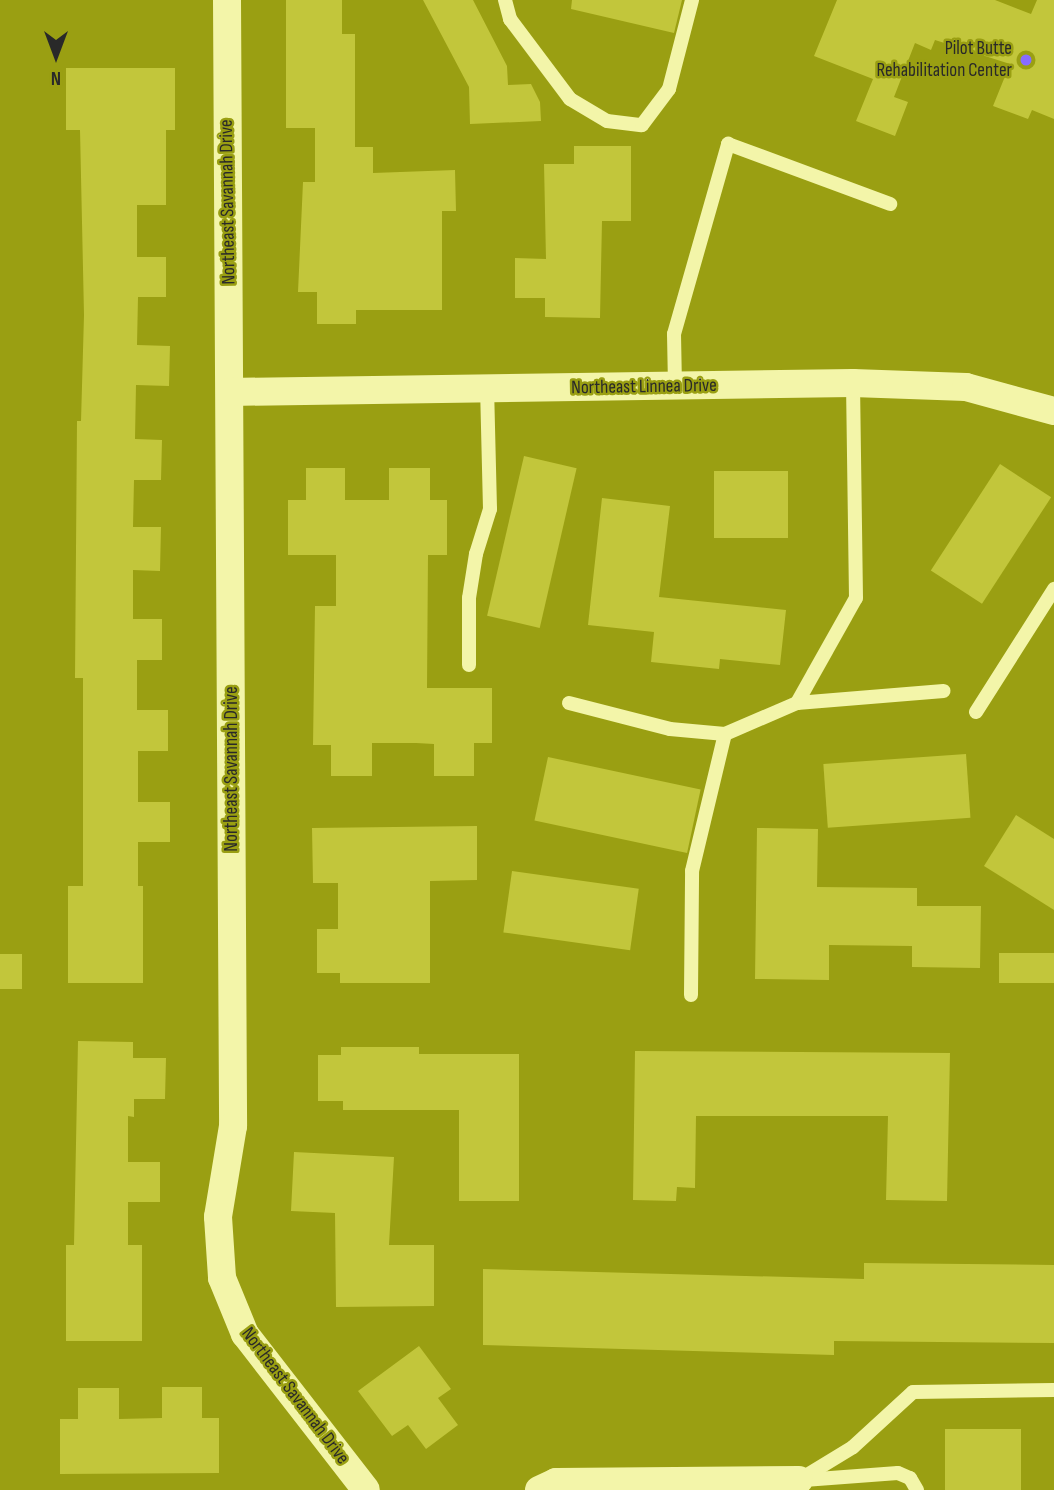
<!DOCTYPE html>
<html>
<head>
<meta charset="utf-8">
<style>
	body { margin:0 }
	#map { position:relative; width:1054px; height:1490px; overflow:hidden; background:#9a9f12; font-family:"Sofia Sans Condensed",sans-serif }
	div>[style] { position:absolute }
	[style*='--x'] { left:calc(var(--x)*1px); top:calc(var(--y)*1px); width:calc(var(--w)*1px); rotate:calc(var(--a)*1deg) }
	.building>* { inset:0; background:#c2c63b; transform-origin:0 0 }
	.lane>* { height:14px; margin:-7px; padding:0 7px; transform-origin:7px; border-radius:7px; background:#f3f5a9 }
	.street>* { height:28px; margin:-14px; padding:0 14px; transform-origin:14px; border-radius:14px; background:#f3f5a9 }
	.dots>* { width:19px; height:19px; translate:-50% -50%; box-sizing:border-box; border:4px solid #9a9f12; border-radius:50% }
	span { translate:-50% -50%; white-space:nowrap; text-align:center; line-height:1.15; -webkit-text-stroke:5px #9a9f12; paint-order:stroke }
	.poi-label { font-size:19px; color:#292929 }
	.right { translate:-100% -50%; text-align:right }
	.street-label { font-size:19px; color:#292929 }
	.north { position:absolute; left:21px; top:21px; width:70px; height:70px; -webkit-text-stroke:5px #9a9f12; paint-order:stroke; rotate:180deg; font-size:19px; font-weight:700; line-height:28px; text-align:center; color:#292929 }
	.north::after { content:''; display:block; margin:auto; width:24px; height:32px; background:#292929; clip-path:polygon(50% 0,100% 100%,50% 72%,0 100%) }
</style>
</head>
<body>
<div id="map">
	<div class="building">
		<div style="clip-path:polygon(286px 0,342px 0,342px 34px,355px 34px,355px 147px,373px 147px,373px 173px,455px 170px,456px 211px,442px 211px,442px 310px,356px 310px,356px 324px,317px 324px,317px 292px,298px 292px,303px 182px,315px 182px,315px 128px,286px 128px)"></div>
		<div style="clip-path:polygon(423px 0,473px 0,507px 66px,508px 85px,531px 84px,540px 102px,541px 121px,470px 124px,469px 87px)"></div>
		<div style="clip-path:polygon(572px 0,682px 0,674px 33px,571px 9px)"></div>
		<div style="clip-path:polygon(837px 0,995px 0,1031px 14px,1037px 0,1054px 0,1054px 119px,1032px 110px,1028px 119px,993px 106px,1010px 64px,935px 40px,931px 50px,915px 43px,894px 97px,908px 102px,895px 136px,856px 121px,873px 79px,814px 56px)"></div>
		<div style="clip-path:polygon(66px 68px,175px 68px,175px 130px,166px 130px,166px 205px,137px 205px,137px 257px,166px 257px,166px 297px,138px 297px,137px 345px,170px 346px,169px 386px,136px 385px,135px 439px,162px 440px,161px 480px,134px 480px,133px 527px,161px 527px,160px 571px,133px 570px,133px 619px,162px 619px,162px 660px,137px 660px,137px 710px,168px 710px,168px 751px,138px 751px,138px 802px,170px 802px,170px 842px,138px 842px,138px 886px,143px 886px,143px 983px,68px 983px,68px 886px,83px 886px,83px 678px,75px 678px,77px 421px,81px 421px,84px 315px,80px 130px,66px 130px)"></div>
		<div style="clip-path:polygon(574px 146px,631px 146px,631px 221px,602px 221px,600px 318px,545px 317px,545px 298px,515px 298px,515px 258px,546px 259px,544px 164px,574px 164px)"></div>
		<div style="left:524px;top:456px;width:54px;height:164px;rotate:13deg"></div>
		<div style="left:1000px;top:464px;width:61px;height:127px;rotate:33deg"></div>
		<div style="clip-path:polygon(306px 468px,345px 468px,345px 500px,389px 500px,389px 468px,430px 468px,430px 500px,447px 500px,447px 555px,428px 555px,427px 688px,492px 688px,492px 743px,474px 743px,474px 776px,434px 776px,434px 744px,416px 743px,372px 743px,372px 776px,331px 776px,331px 745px,313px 745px,315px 606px,336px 606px,336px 555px,288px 555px,288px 500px,306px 500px)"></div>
		<div style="left:714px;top:471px;width:74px;height:67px"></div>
		<div style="clip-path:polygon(602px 498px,670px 506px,659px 597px,786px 610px,780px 665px,720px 659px,719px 669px,651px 662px,654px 632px,588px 625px)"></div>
		<div style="left:966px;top:754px;width:64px;height:143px;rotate:86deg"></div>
		<div style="left:548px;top:757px;width:156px;height:65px;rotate:12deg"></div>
		<div style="clip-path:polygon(1016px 815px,1054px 839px,1054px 910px,984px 866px)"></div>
		<div style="clip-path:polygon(477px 826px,477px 880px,430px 881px,430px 983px,340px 983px,340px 973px,317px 973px,317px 929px,338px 929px,338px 883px,313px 883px,312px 828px)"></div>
		<div style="clip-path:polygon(757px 828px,818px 829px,817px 887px,917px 888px,917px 906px,981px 906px,980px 968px,912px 967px,912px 946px,829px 945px,829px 980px,755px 979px)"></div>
		<div style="left:512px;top:871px;width:128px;height:62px;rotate:8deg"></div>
		<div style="left:999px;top:953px;width:55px;height:30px"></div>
		<div style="left:0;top:954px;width:22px;height:35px"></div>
		<div style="clip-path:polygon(78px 1041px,133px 1042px,133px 1058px,166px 1058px,165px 1099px,134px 1099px,134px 1117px,128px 1116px,128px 1162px,160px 1162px,160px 1202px,128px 1202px,128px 1245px,142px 1245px,142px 1341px,66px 1341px,66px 1245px,74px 1245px)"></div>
		<div style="clip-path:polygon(341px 1047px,419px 1047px,419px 1054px,519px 1054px,519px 1201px,459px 1201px,459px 1110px,343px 1110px,343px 1101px,318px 1101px,318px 1055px,341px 1055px)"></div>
		<div style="clip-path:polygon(635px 1051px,950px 1053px,947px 1201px,886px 1200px,888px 1116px,696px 1116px,695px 1188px,677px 1187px,676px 1201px,633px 1200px)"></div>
		<div style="clip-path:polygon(294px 1152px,394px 1157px,389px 1245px,434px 1245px,434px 1306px,336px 1307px,335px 1213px,291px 1211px)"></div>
		<div style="clip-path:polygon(864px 1263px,1054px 1265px,1054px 1343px,834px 1341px,834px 1355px,483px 1345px,483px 1269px,864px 1279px)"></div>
		<div style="clip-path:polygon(419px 1346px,451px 1389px,438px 1398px,458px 1425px,426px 1449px,408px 1425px,392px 1436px,358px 1391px)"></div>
		<div style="clip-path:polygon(162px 1387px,202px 1387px,202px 1418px,219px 1418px,219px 1473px,60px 1474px,60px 1419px,78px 1419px,78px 1388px,119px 1388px,119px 1419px,162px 1418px)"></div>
		<div style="left:945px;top:1429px;width:76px;height:61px"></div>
	</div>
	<div class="lane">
		<div style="--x:505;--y:0;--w:20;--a:75"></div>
		<div style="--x:510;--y:19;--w:100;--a:53.1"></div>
		<div style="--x:570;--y:99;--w:43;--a:30.7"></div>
		<div style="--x:607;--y:121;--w:35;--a:7"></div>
		<div style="--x:642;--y:125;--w:45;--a:-53.1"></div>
		<div style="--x:669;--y:89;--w:92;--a:-75.5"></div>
		<div style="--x:675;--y:386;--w:52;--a:-91.1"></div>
		<div style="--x:674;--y:334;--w:198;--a:-74.1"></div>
		<div style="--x:728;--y:144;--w:173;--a:20.3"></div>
		<div style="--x:469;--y:665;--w:67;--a:-90"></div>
		<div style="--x:469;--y:598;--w:45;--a:-81"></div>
		<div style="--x:476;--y:554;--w:47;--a:-72.7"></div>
		<div style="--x:490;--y:509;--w:121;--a:-91.4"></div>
		<div style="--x:569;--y:703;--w:104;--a:14.4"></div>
		<div style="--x:670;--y:729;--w:55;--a:5.2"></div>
		<div style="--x:797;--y:703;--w:147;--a:-4.7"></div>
		<div style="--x:976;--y:712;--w:146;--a:-57.6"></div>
		<div style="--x:691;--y:995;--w:124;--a:-89.5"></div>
		<div style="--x:692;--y:871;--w:141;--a:-76.5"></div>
		<div style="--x:725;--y:734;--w:78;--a:-23.3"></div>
		<div style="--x:797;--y:703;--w:120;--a:-60.7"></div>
		<div style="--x:856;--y:598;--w:215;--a:-90.8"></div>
		<div style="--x:799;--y:1480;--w:63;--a:-31.4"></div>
		<div style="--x:853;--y:1447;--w:81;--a:-42.5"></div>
		<div style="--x:913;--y:1392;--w:141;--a:-0.8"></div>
		<div style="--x:804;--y:1480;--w:94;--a:-4.3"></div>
		<div style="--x:898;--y:1473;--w:13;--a:23"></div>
		<div style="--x:910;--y:1478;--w:14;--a:60"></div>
	</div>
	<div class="street">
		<div style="--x:227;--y:0;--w:1126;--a:89.69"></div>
		<div style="--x:233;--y:1126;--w:92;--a:99.4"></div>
		<div style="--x:218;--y:1217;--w:61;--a:86.2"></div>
		<div style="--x:222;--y:1278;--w:61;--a:67.7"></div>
		<div style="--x:245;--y:1334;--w:197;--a:52.2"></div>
		<div style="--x:230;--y:392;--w:623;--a:-0.83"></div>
		<div style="--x:853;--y:383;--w:113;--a:2"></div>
		<div style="--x:966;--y:387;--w:91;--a:15.3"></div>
		<div style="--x:539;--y:1490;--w:19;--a:-25"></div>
		<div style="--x:556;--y:1482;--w:243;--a:-0.5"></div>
	</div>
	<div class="dots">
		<div style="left:1026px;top:60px;background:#876cff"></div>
	</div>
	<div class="poi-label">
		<span class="right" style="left:1012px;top:60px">Pilot Butte<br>Rehabilitation Center</span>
	</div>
	<div class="street-label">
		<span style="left:228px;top:202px;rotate:-91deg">Northeast Savannah Drive</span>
		<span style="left:644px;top:387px;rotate:-1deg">Northeast Linnea Drive</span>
		<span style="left:232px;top:769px;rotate:-90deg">Northeast Savannah Drive</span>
		<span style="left:295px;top:1396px;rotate:53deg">Northeast Savannah Drive</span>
	</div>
	<div class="north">N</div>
</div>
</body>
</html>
